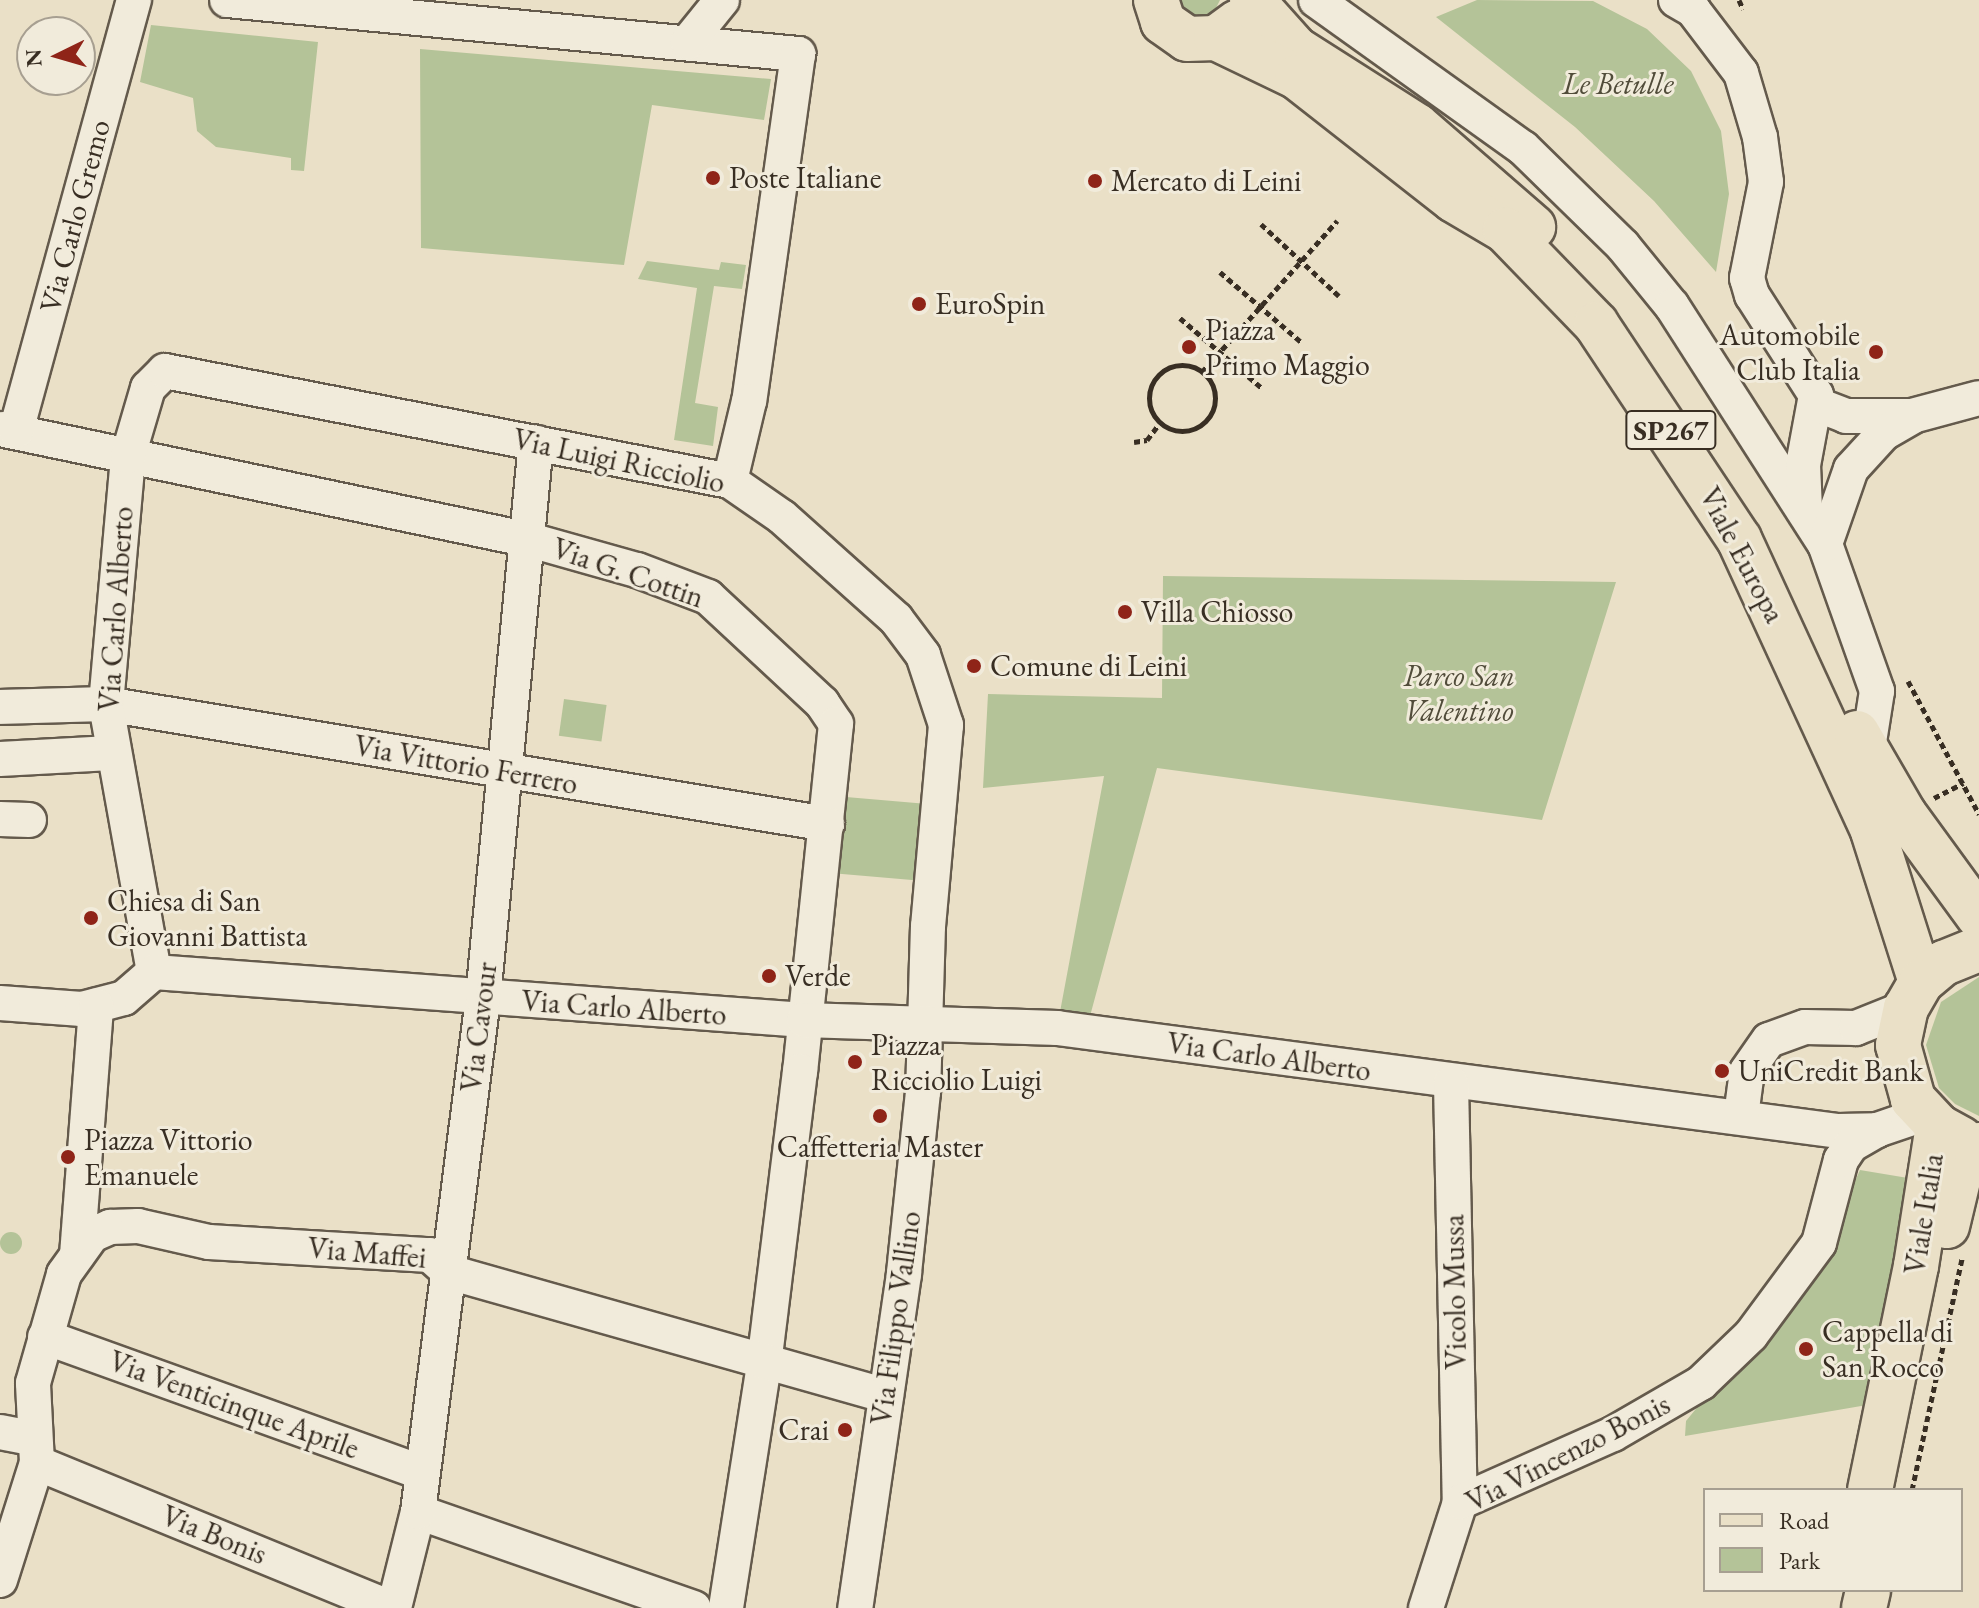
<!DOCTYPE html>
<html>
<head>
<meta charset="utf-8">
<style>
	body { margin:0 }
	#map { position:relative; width:1979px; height:1608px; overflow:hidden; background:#eae0c7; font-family:"EB Garamond",serif }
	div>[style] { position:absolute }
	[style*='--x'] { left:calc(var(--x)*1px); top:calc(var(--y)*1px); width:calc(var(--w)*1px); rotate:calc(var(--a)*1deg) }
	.green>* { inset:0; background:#b4c398; transform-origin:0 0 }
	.round { border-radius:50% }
	.path>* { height:5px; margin-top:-2.5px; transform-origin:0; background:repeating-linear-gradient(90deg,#382e23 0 6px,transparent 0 10px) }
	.path>.ring { margin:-2.5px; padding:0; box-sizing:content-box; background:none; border:5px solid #382e23; border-radius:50% }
	.roads { filter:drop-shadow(2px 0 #645a4c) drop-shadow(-2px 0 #645a4c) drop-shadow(0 2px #645a4c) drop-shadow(0 -2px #645a4c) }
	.street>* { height:34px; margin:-17px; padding:0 17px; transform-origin:17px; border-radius:17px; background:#f1ebdb }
	.primary>* { height:44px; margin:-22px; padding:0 22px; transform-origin:22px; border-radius:22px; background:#eae0c7 }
	.dots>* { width:22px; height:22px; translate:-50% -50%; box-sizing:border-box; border:4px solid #f1ebdb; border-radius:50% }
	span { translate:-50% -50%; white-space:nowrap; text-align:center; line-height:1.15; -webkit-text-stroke:6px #f1ebdb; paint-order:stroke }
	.shield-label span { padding:2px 6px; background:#f1ebdb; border:2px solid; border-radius:6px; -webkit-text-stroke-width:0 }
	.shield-label { font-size:28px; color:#382e23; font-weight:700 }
	.park-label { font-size:30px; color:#514c3a; font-style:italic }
	.poi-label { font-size:30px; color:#382e23 }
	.left { translate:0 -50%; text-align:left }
	.right { translate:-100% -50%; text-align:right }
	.street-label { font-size:30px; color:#382e23 }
	.legend { position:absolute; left:1703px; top:1488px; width:260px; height:104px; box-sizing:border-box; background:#f1ebdb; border:2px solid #a79f91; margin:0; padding:10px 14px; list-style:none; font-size:24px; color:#382e23 }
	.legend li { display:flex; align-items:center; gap:16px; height:40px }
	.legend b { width:40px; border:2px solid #a79f91 }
	.north { position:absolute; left:16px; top:16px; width:80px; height:80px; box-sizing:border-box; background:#f1ebdb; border:2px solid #a79f91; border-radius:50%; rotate:265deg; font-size:22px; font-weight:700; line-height:32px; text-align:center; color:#382e23 }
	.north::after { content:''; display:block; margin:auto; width:28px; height:36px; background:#8f2418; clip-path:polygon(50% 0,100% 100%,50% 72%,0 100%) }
</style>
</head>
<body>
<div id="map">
	<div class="green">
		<div style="clip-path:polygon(1176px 0,1220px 0,1214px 12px,1196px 17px)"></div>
		<div style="clip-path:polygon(1477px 0,1593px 1px,1647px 29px,1691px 71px,1721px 131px,1729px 194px,1716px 272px,1654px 201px,1575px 127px,1436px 17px)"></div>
		<div style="clip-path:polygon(151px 25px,318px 42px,304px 171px,291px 170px,291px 158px,216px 147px,197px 131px,193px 98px,140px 82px)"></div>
		<div style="clip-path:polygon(420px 49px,771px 79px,764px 120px,652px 105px,624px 265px,421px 248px)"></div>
		<div style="clip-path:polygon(647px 261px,719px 270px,721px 262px,746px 265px,742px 289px,714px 286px,695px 403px,718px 407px,713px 446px,674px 440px,697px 288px,638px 279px)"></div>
		<div style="clip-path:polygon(1163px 576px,1616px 582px,1542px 820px,1157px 768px,1086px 1031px,1057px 1028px,1104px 776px,983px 788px,988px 694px,1162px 698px)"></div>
		<div style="left:564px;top:699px;width:43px;height:37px;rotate:8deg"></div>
		<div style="left:846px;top:797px;width:76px;height:77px;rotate:5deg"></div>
		<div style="clip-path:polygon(1979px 977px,1979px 1116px,1955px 1104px,1939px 1088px,1926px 1045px,1941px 1002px)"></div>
		<div style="clip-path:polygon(1860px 1170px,1914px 1179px,1867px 1405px,1685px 1436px,1686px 1421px,1746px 1348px,1808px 1286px)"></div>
		<div class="round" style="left:0;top:1232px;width:22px;height:22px"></div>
	</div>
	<div class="path">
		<div style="--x:1739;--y:0;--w:10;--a:66"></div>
		<div style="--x:1261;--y:224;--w:106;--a:42.7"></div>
		<div style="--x:1220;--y:272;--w:107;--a:40.8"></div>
		<div style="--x:1180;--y:318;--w:109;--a:40.5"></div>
		<div class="ring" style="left:1149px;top:365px;width:61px;height:61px"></div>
		<div style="--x:1202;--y:372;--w:203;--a:-48.2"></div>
		<div style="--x:1134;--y:442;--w:13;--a:-9"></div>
		<div style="--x:1147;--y:440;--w:21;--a:-53"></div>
		<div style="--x:1908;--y:681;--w:151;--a:61.9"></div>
		<div style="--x:1934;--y:798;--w:33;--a:-27"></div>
		<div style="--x:1912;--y:1490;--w:237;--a:-77.8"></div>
	</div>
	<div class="roads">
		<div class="street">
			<div style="--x:227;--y:0;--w:574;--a:5.4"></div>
			<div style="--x:798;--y:54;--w:350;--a:98"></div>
			<div style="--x:749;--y:401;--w:82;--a:103.4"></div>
			<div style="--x:1316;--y:0;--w:254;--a:35.6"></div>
			<div style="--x:1523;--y:148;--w:140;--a:44.4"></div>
			<div style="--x:1623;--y:246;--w:77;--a:50.8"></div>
			<div style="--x:1672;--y:306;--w:283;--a:57.3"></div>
			<div style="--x:1825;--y:544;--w:156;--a:70.5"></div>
			<div style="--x:1877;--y:691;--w:65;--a:98.9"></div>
			<div style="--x:1676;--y:0;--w:20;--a:30"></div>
			<div style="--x:1693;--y:10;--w:79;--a:52.7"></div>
			<div style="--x:1741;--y:73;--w:67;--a:73.5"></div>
			<div style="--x:1760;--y:137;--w:45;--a:82.4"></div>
			<div style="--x:1766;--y:182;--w:98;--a:101.2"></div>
			<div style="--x:1747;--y:278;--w:18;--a:74"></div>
			<div style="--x:1752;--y:295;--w:119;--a:57.4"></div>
			<div style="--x:1816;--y:395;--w:71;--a:100.5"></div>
			<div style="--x:1803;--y:465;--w:44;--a:87.4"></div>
			<div style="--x:688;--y:42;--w:54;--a:-51"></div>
			<div style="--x:1818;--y:405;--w:30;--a:21"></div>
			<div style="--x:1846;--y:416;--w:66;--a:0"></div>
			<div style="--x:1912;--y:416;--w:69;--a:-15"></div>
			<div style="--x:0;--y:429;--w:541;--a:11.83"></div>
			<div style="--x:530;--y:540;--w:111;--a:15.7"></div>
			<div style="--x:637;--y:570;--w:76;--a:20.8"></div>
			<div style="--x:708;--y:597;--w:156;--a:42.9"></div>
			<div style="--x:822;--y:703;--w:25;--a:56"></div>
			<div style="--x:836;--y:724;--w:349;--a:95.9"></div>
			<div style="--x:800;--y:1071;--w:296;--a:97"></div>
			<div style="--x:764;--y:1365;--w:246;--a:98.9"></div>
			<div style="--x:16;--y:431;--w:447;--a:-74.7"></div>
			<div style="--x:1825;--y:544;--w:79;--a:-70.9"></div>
			<div style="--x:1851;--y:469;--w:49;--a:-47.5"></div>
			<div style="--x:1884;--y:433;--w:32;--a:-30"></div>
			<div style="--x:0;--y:707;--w:106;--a:-1.6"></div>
			<div style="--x:106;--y:704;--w:731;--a:9.45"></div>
			<div style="--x:0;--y:759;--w:111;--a:-3.1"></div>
			<div style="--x:0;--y:819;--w:29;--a:2"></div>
			<div style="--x:154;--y:972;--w:272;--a:-100.2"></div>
			<div style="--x:106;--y:704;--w:249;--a:-84.9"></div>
			<div style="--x:128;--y:456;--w:71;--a:-73.6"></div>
			<div style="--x:148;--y:388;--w:24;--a:-45"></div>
			<div style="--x:165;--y:371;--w:576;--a:11.02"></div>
			<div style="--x:730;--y:481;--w:63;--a:34.7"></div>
			<div style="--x:782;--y:517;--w:153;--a:41.8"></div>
			<div style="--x:896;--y:619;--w:45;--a:53.1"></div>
			<div style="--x:923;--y:655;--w:74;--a:71.8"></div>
			<div style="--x:946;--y:725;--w:202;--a:95.1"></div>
			<div style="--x:928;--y:926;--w:166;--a:91.7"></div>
			<div style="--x:923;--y:1092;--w:183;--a:96"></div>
			<div style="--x:904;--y:1274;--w:338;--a:98.3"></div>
			<div style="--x:154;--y:972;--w:652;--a:4.22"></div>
			<div style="--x:804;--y:1020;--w:253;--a:1.8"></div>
			<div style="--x:1057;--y:1028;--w:788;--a:7.51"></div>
			<div style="--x:1838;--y:1131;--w:39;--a:-1"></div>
			<div style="--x:1877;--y:1130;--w:50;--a:-18.8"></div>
			<div style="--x:0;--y:1003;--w:82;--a:4.2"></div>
			<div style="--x:82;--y:1009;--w:43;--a:-14.7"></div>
			<div style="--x:124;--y:998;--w:40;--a:-41"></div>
			<div style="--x:1451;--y:1083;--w:419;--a:88.8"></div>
			<div style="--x:1741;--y:1116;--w:45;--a:-82.4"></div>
			<div style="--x:1747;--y:1071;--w:38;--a:-55"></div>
			<div style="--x:1769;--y:1040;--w:38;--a:-20"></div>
			<div style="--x:1805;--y:1027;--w:51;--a:1.1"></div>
			<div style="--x:1856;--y:1028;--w:54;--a:-21.8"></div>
			<div style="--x:77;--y:1255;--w:250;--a:-85.6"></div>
			<div style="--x:45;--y:1337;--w:401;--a:19.8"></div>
			<div style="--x:0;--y:1432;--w:33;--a:11"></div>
			<div style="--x:37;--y:1463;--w:383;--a:22.3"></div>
			<div style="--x:418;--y:1512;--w:292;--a:19.2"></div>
			<div style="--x:0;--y:1580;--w:123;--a:-72.5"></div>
			<div style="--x:37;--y:1463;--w:80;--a:-92.9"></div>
			<div style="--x:33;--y:1383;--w:113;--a:-74.1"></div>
			<div style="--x:64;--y:1274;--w:48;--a:-54.3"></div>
			<div style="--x:92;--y:1235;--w:20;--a:-24"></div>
			<div style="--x:110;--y:1227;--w:28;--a:-2"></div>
			<div style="--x:138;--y:1226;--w:73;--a:12.7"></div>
			<div style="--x:209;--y:1242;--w:221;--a:3.4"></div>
			<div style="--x:430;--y:1255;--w:25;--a:42"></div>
			<div style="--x:449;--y:1272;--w:454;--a:15.8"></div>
			<div style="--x:394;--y:1608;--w:99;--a:-76"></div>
			<div style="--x:418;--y:1512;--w:518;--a:-82.79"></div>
			<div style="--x:483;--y:998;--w:558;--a:-84.55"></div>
			<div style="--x:1426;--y:1608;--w:111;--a:-72.2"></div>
			<div style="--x:1460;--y:1502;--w:167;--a:-24"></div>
			<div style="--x:1613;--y:1434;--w:102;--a:-30.1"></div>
			<div style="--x:1701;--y:1383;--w:69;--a:-43.8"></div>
			<div style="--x:1751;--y:1335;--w:114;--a:-53.5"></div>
			<div style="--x:1819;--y:1243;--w:86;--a:-75.2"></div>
			<div style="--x:1841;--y:1160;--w:18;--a:-56"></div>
			<div style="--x:1851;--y:1145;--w:30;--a:-30"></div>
		</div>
		<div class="primary">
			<div style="--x:1156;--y:0;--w:23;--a:72"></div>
			<div style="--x:1163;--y:22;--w:29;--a:35"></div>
			<div style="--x:1187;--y:39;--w:29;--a:-2"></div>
			<div style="--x:1216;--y:38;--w:27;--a:-36"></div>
			<div style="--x:1252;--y:0;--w:66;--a:48.1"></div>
			<div style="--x:1296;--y:49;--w:143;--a:32.5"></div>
			<div style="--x:1417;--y:126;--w:154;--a:41"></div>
			<div style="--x:1216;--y:38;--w:90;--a:25.7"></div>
			<div style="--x:1297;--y:77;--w:199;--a:38.1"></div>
			<div style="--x:1454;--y:200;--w:59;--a:30.5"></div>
			<div style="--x:1505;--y:230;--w:131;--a:45.9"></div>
			<div style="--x:1596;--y:324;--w:258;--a:56.4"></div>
			<div style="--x:1739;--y:539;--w:321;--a:65.3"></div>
			<div style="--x:1873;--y:831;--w:158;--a:72.4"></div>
			<div style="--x:1857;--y:733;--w:94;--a:59.9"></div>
			<div style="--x:1904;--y:814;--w:127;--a:53.9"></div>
			<div style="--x:1961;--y:1139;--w:26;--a:-151"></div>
			<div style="--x:1938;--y:1126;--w:37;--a:-133"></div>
			<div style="--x:1913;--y:1099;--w:56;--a:-105.5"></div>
			<div style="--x:1898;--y:1045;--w:38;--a:-78"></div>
			<div style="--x:1906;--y:1008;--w:30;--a:-60"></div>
			<div style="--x:1921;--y:982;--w:30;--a:-40"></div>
			<div style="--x:1944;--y:963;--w:38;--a:-22"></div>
			<div style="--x:1947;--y:1226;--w:56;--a:-76.5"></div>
			<div style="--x:1960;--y:1172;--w:33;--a:-55"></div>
			<div style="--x:1870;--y:1490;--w:229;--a:-78.4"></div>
			<div style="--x:1916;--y:1266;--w:142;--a:-81.1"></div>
			<div style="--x:1864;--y:1608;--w:18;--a:-77"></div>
		</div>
	</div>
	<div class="dots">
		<div style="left:713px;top:178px;background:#8f2418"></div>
		<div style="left:1095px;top:181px;background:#8f2418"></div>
		<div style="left:919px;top:304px;background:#8f2418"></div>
		<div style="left:1189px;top:347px;background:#8f2418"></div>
		<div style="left:1876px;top:352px;background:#8f2418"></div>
		<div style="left:1125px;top:612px;background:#8f2418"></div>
		<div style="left:974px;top:666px;background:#8f2418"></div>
		<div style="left:91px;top:918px;background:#8f2418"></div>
		<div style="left:769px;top:976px;background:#8f2418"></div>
		<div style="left:855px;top:1062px;background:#8f2418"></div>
		<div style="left:1722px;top:1071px;background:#8f2418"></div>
		<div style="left:880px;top:1116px;background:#8f2418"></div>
		<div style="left:68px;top:1157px;background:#8f2418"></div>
		<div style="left:1806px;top:1349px;background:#8f2418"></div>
		<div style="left:845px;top:1430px;background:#8f2418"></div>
	</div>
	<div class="shield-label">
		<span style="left:1671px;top:430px">SP267</span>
	</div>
	<div class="park-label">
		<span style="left:1618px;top:84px">Le Betulle</span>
		<span style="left:1459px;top:693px">Parco San<br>Valentino</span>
	</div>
	<div class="poi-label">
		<span class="left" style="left:729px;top:178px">Poste Italiane</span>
		<span class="left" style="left:1111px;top:181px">Mercato di Leini</span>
		<span class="left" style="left:935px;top:304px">EuroSpin</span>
		<span class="left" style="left:1205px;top:347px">Piazza<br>Primo Maggio</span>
		<span class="right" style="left:1860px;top:352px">Automobile<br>Club Italia</span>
		<span class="left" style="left:1141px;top:612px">Villa Chiosso</span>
		<span class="left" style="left:990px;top:666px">Comune di Leini</span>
		<span class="left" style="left:107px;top:918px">Chiesa di San<br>Giovanni Battista</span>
		<span class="left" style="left:785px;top:976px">Verde</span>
		<span class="left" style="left:871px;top:1062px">Piazza<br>Ricciolio Luigi</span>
		<span class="left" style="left:1738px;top:1071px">UniCredit Bank</span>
		<span class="left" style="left:84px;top:1157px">Piazza Vittorio<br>Emanuele</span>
		<span style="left:880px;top:1147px">Caffetteria Master</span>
		<span class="left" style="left:1822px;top:1349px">Cappella di<br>San Rocco</span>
		<span class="right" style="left:829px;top:1430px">Crai</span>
	</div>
	<div class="street-label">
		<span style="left:75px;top:216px;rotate:-75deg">Via Carlo Gremo</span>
		<span style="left:619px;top:461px;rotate:12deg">Via Luigi Ricciolio</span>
		<span style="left:1742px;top:555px;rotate:62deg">Viale Europa</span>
		<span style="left:628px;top:573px;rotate:19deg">Via G. Cottin</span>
		<span style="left:116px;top:609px;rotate:-86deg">Via Carlo Alberto</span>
		<span style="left:466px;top:765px;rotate:10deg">Via Vittorio Ferrero</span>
		<span style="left:624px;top:1008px;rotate:4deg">Via Carlo Alberto</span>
		<span style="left:479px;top:1027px;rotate:-83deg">Via Cavour</span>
		<span style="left:1269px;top:1057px;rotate:8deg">Via Carlo Alberto</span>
		<span style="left:1924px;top:1214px;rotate:-81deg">Viale Italia</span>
		<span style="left:367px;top:1253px;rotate:5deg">Via Maffei</span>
		<span style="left:1455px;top:1292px;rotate:-91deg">Vicolo Mussa</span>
		<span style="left:896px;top:1318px;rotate:-82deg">Via Filippo Vallino</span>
		<span style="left:234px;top:1405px;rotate:20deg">Via Venticinque Aprile</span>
		<span style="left:1568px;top:1453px;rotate:-27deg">Via Vincenzo Bonis</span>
		<span style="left:214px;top:1535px;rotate:22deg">Via Bonis</span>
	</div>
	<ul class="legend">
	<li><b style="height:10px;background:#eae0c7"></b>Road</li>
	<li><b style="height:22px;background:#b4c398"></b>Park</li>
	</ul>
	<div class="north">N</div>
</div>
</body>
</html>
